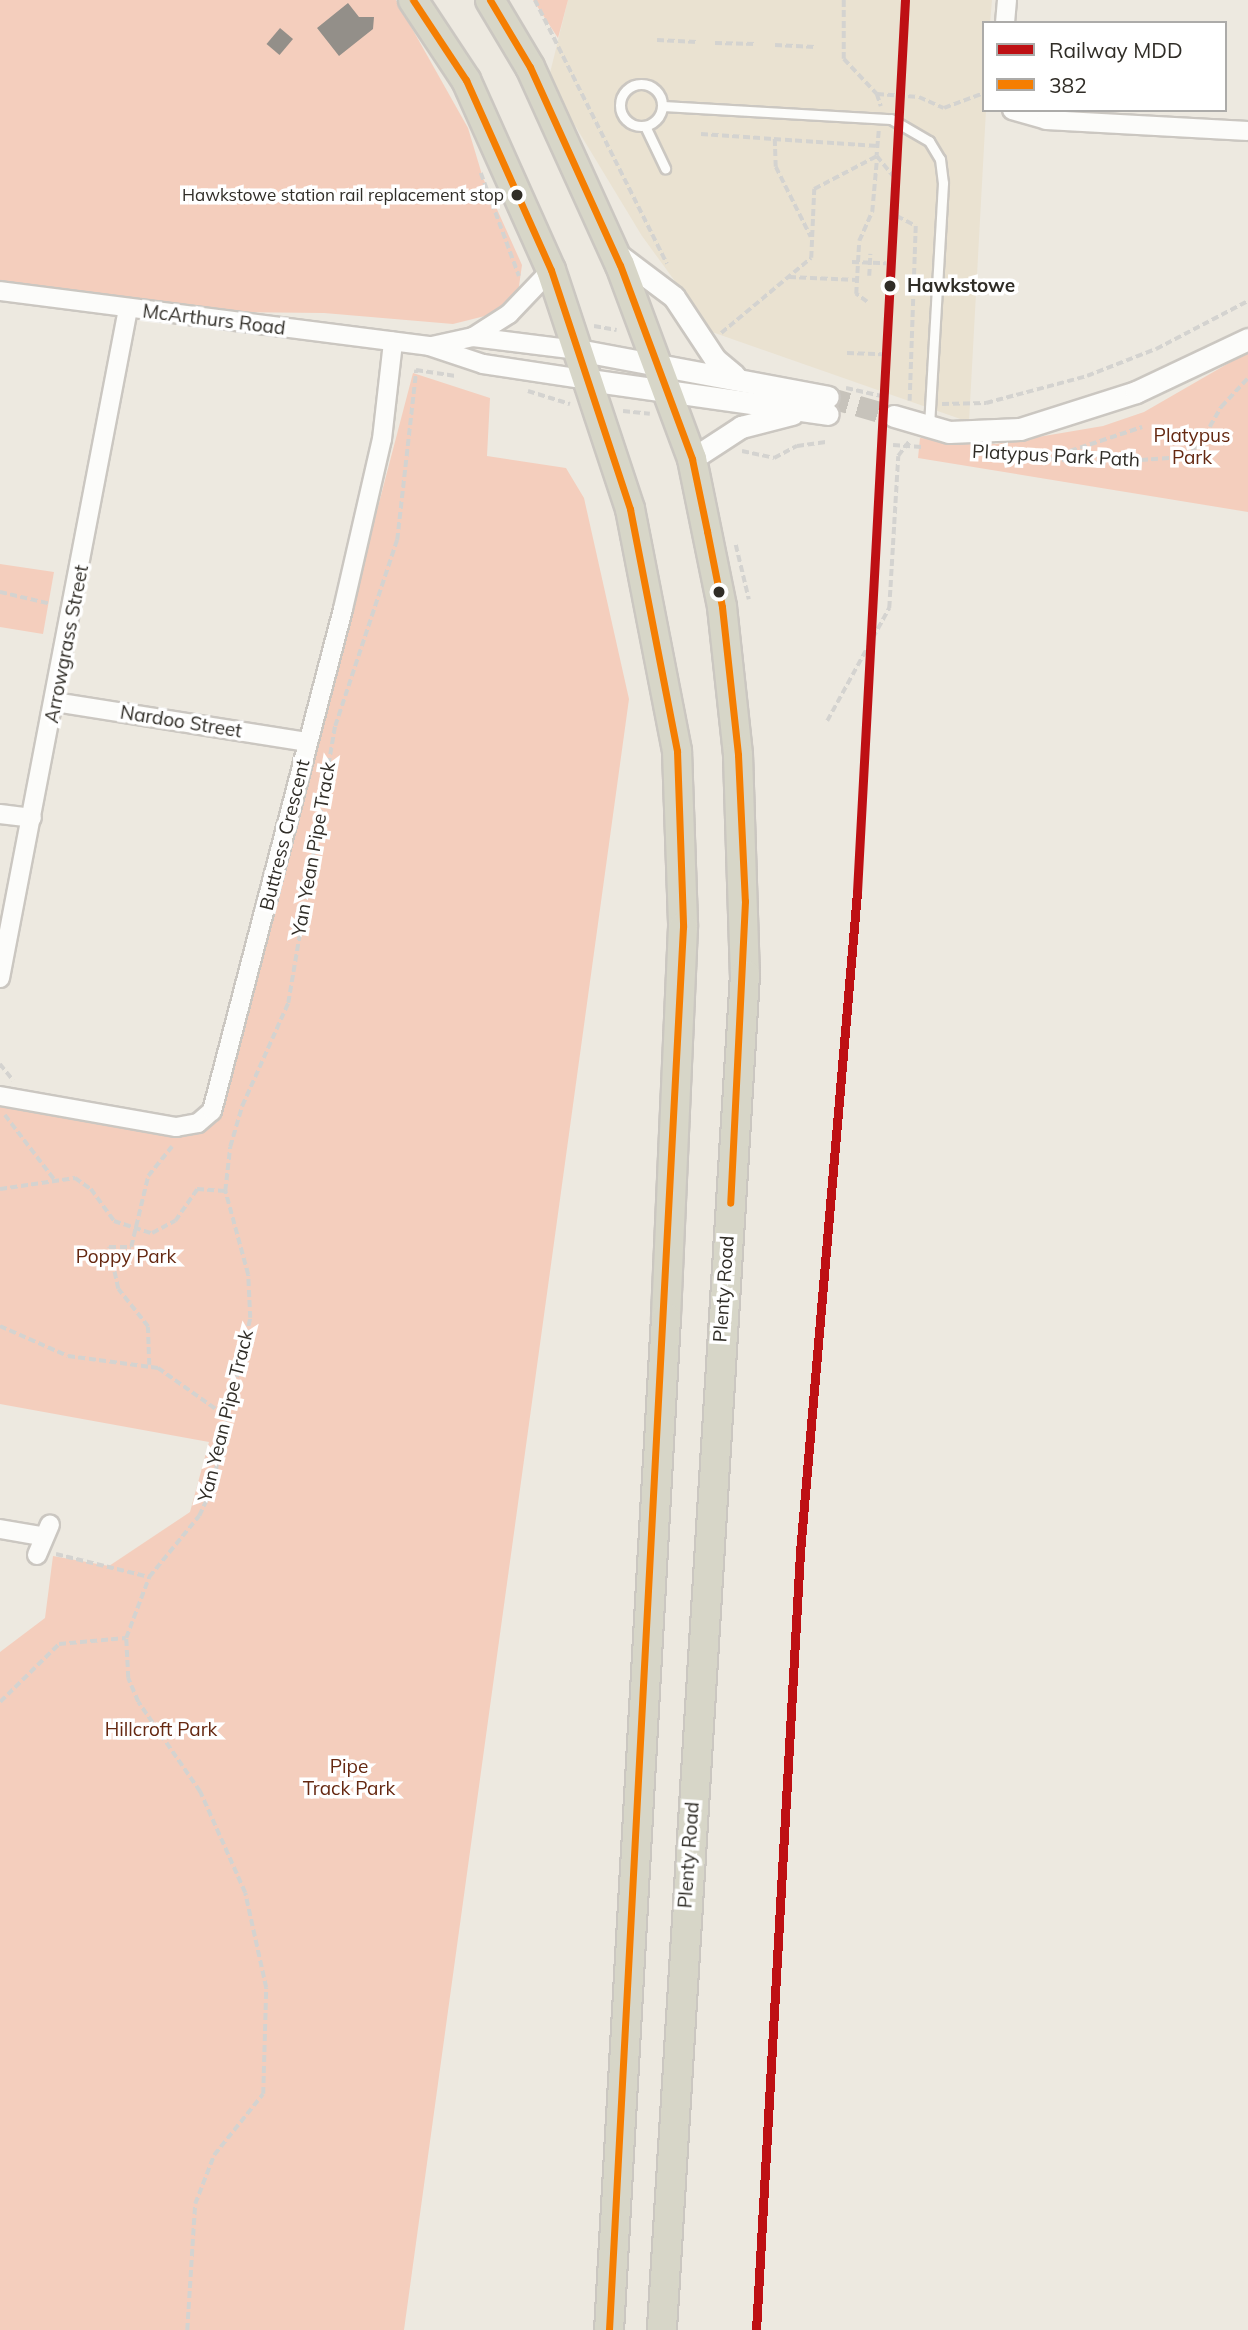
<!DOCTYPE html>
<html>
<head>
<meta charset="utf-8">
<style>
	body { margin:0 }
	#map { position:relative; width:1248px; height:2330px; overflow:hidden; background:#ede9e0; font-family:Mulish,sans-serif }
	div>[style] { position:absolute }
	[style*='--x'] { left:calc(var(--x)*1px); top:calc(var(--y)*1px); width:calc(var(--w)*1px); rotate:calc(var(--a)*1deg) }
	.built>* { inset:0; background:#eae2d1 }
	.green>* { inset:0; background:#f4cebd }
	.building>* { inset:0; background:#938f89; transform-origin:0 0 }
	.tertiary-tunnel>* { height:21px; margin-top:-10.5px; transform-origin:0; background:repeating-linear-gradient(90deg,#c7c3bb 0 21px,transparent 0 31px) }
	.path>* { height:3.5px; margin-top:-1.75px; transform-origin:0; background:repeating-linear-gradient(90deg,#d4d3d0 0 7px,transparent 0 10.5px) }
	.roads { filter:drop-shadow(2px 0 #cbc7c1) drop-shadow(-2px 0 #cbc7c1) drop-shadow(0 2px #cbc7c1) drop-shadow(0 -2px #cbc7c1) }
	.service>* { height:9px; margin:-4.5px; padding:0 4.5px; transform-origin:4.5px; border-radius:4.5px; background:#fcfcfa }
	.service>.ring { margin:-4.5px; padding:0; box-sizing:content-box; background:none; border:9px solid #fcfcfa; border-radius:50% }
	.minor>* { height:18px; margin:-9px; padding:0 9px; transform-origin:9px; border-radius:9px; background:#fcfcfa }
	.tertiary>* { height:21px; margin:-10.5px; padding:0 10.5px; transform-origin:10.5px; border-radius:10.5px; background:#fcfcfa }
	.trunk>* { height:28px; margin:-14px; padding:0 14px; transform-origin:14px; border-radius:14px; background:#d7d6c8 }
	.bus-1>* { height:7px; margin:-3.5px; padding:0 3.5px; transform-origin:3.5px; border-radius:3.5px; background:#f57e02 }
	.rail-1>* { height:9px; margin:-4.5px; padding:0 4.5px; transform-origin:4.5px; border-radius:4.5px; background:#be1014 }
	.dots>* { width:19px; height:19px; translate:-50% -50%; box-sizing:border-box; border:4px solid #fff; border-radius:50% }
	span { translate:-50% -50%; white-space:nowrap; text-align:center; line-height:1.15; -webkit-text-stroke:7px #fff; paint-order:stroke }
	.bus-label { font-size:17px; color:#302d27 }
	.right { translate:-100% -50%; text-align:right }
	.stop-label { font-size:19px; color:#302d27; font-weight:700 }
	.left { translate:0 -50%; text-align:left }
	.street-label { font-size:19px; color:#302d27 }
	.park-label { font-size:19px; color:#652811 }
	.legend { position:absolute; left:982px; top:21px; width:245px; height:91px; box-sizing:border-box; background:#fff; border:2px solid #acaba9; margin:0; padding:9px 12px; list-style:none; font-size:21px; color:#302d27 }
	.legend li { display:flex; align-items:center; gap:14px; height:35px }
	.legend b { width:35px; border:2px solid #acaba9 }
</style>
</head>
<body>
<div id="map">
	<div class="built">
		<div style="clip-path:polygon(568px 0,992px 0,990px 23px,984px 23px,986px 110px,969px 422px,712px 332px,642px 236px,548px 81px)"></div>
	</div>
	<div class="green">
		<div style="clip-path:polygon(0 0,396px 0,468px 128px,483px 178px,522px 265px,518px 293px,489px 315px,453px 324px,324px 313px,223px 312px,0 284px)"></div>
		<div style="clip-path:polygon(533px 0,568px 0,558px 38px)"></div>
		<div style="clip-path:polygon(1248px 352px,1248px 512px,918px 458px,920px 438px,996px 444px,1103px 426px,1144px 412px)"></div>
		<div style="clip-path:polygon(413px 373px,490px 398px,487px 456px,566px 468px,584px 498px,629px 699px,404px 2330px,0 2330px,0 1652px,45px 1618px,53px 1556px,109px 1566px,190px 1512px,209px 1442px,0 1404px,0 1106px,178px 1137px,199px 1133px,218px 1118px)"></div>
		<div style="clip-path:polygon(0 564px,54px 572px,43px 634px,0 627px)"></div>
	</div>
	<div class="building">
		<div style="clip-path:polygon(348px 3px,359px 17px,374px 17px,373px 29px,339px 56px,317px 28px)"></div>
		<div style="left:280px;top:28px;width:17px;height:21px;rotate:40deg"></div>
	</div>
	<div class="tertiary-tunnel">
		<div style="--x:828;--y:397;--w:69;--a:16.1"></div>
	</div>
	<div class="path">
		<div style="--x:535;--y:0;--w:295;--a:63.4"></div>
		<div style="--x:844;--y:0;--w:59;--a:90"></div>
		<div style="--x:844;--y:59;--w:48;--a:46.7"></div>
		<div style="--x:877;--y:94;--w:13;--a:72"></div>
		<div style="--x:657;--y:40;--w:40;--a:2.9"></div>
		<div style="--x:715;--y:43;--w:41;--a:1.4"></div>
		<div style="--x:775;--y:45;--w:40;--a:2.9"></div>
		<div style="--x:877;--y:94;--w:42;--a:4.1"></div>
		<div style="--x:919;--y:97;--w:27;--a:24"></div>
		<div style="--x:944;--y:108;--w:43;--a:-20.6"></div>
		<div style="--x:879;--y:131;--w:25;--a:95"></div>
		<div style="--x:877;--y:156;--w:32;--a:51"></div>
		<div style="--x:897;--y:181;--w:35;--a:90"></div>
		<div style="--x:897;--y:216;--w:21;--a:28"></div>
		<div style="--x:916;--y:226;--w:175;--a:92"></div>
		<div style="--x:701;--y:134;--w:177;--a:3.9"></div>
		<div style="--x:775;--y:139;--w:28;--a:88"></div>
		<div style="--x:776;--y:167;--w:78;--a:63.4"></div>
		<div style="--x:481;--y:173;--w:110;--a:69.7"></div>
		<div style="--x:852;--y:262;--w:34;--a:2"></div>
		<div style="--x:869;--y:276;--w:22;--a:-87"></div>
		<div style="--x:789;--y:277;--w:68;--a:2.5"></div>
		<div style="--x:867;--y:302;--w:14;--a:-144"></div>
		<div style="--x:856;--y:294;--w:53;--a:-86.8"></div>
		<div style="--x:859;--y:241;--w:32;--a:-66"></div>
		<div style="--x:872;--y:212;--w:56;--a:-84.9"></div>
		<div style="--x:594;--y:326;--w:23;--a:10"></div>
		<div style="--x:721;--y:333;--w:117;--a:-39.8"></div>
		<div style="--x:811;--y:258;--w:69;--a:-87.5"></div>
		<div style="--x:814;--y:189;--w:71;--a:-27.6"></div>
		<div style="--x:847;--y:353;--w:35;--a:2"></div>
		<div style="--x:846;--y:388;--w:41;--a:12.7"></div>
		<div style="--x:528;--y:391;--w:44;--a:17.2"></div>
		<div style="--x:942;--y:404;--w:44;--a:-1.3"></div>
		<div style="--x:986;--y:403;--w:105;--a:-15"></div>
		<div style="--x:1087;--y:376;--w:74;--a:-21.4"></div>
		<div style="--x:1156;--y:349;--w:104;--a:-27.6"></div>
		<div style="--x:623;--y:411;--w:27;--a:6"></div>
		<div style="--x:893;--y:445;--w:29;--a:4"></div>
		<div style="--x:742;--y:451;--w:33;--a:12"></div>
		<div style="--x:774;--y:458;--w:26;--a:-28"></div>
		<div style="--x:797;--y:446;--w:29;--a:-8"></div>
		<div style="--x:978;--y:453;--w:121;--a:4.7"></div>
		<div style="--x:1099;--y:463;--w:84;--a:-4.1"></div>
		<div style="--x:1183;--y:457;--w:20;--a:-37"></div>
		<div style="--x:1199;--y:445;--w:44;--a:-59.9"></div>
		<div style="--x:1221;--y:407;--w:40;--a:-47"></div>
		<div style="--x:1061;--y:460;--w:13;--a:-45"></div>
		<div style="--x:1070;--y:451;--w:76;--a:-18.4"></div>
		<div style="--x:736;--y:545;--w:56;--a:76.5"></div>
		<div style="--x:0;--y:592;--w:52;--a:13.2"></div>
		<div style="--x:827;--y:721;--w:129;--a:-61.2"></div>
		<div style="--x:889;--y:608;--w:152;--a:-86.6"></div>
		<div style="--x:898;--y:456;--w:20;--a:-53"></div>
		<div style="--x:0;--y:1064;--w:21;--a:51"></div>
		<div style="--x:5;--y:1115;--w:81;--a:52.6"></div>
		<div style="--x:0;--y:1189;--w:76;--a:-8.3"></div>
		<div style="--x:75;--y:1178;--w:19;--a:35"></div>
		<div style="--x:91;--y:1189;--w:39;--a:54"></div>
		<div style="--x:114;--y:1221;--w:40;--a:18"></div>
		<div style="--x:152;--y:1233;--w:26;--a:-28"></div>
		<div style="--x:175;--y:1221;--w:39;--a:-55"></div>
		<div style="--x:197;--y:1189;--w:28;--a:4"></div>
		<div style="--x:0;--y:1326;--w:74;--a:23.8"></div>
		<div style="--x:68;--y:1356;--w:91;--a:7.6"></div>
		<div style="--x:158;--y:1368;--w:85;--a:35.4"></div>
		<div style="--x:149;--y:1365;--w:38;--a:-92"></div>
		<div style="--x:148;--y:1327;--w:48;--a:-128.3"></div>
		<div style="--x:118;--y:1289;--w:43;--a:-102.1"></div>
		<div style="--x:109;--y:1247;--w:22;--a:0"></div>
		<div style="--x:131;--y:1247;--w:73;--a:-76.5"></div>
		<div style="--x:148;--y:1176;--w:38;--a:-51"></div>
		<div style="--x:56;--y:1554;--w:96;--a:13.9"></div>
		<div style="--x:0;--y:1702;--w:83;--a:-44.5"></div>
		<div style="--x:59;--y:1644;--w:67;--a:-5.1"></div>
		<div style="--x:187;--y:2330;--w:126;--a:-86.4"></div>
		<div style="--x:195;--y:2204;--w:53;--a:-68.8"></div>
		<div style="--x:214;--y:2155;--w:78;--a:-51.2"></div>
		<div style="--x:263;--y:2094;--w:106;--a:-88.4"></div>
		<div style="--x:266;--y:1988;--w:97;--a:-102.5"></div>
		<div style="--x:245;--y:1893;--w:111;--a:-114"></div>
		<div style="--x:200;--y:1792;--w:109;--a:-124.6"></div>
		<div style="--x:138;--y:1702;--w:26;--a:-113"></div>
		<div style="--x:128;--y:1678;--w:40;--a:-92.9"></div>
		<div style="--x:126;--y:1638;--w:65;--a:-69.3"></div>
		<div style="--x:149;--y:1577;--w:79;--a:-50.7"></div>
		<div style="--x:199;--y:1516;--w:29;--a:-65"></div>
		<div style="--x:211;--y:1490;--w:176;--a:-77.2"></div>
		<div style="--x:250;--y:1318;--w:43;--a:-92.7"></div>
		<div style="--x:248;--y:1275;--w:87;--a:-105.3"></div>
		<div style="--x:225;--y:1191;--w:44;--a:-83.5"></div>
		<div style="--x:230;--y:1147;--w:43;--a:-73.7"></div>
		<div style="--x:242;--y:1106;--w:113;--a:-65.9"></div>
		<div style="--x:288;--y:1003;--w:281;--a:-80.4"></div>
		<div style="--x:335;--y:726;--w:196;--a:-71.6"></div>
		<div style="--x:397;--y:540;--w:171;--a:-83.6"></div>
		<div style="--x:416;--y:370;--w:40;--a:8.5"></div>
	</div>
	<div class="roads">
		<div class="service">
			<div class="ring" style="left:620px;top:84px;width:33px;height:33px"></div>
			<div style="--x:663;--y:106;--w:228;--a:3.3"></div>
			<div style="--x:891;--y:119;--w:44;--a:30.1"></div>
			<div style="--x:929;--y:141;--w:21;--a:59"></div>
			<div style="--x:940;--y:159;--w:24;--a:83"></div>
			<div style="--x:943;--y:183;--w:244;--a:93.3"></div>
			<div style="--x:645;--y:126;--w:47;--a:64.5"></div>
		</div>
		<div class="minor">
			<div style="--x:1005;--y:23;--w:23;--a:-85"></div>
			<div style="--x:1012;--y:110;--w:35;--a:16"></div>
			<div style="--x:1046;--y:120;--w:202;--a:3.1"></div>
			<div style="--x:0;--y:291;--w:433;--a:7.3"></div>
			<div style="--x:429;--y:346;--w:57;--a:18.4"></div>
			<div style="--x:483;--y:364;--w:107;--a:8.6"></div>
			<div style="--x:473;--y:337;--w:43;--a:-32.6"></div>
			<div style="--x:509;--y:314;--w:61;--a:-46.3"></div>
			<div style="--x:432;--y:346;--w:42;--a:-12.4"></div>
			<div style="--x:473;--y:337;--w:106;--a:7.1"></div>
			<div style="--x:55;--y:702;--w:255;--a:9"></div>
			<div style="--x:0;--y:814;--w:32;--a:7"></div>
			<div style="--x:0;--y:978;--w:681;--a:-79.17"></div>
			<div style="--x:0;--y:1096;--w:179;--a:10"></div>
			<div style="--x:176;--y:1127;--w:22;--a:-10"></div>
			<div style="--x:198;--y:1123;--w:18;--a:-41"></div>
			<div style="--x:212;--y:1111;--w:519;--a:-75.37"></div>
			<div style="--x:343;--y:609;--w:174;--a:-77.1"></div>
			<div style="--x:382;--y:439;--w:98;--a:-83.5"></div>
			<div style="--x:0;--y:1529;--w:42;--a:9.7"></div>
			<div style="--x:37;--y:1555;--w:33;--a:-67"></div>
		</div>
		<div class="tertiary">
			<div style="--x:613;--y:251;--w:76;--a:37"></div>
			<div style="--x:674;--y:297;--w:74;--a:56.5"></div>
			<div style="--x:715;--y:359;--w:25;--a:40"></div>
			<div style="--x:578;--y:350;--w:254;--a:10.6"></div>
			<div style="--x:589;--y:380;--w:241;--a:8.1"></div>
			<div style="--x:894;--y:416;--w:57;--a:16.2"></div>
			<div style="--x:949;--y:432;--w:71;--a:-2.4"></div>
			<div style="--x:1020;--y:429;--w:122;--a:-17.7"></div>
			<div style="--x:1136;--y:392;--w:124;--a:-25.3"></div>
			<div style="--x:692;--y:459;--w:59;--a:-33.1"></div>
			<div style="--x:741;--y:427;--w:53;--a:-14.3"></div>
		</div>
		<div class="trunk">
			<div style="--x:413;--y:0;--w:96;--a:56.5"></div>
			<div style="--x:466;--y:80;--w:208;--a:65.9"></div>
			<div style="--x:551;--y:270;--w:252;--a:71.7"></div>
			<div style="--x:630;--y:509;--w:247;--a:79"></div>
			<div style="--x:677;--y:751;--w:176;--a:88"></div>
			<div style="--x:683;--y:927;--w:391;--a:92.5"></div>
			<div style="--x:666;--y:1318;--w:1014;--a:93.22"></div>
			<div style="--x:490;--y:0;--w:78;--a:59.2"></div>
			<div style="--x:530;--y:67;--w:217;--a:65.6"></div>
			<div style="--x:620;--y:265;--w:207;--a:69.6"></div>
			<div style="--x:692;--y:459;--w:151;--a:78.5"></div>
			<div style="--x:722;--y:607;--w:149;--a:83.8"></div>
			<div style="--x:738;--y:755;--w:220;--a:88.2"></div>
			<div style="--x:745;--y:975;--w:1358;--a:93.51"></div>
		</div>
	</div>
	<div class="bus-1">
		<div style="--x:413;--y:0;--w:96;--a:56.5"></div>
		<div style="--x:466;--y:80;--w:208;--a:65.9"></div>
		<div style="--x:551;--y:270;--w:252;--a:71.7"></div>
		<div style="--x:630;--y:509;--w:247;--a:79"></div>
		<div style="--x:677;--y:751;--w:176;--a:88"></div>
		<div style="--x:683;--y:927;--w:1405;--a:93.02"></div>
		<div style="--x:490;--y:0;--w:78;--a:59.2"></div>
		<div style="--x:530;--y:67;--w:217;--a:65.6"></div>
		<div style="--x:620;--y:265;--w:207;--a:69.6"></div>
		<div style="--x:692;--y:459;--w:74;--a:78.2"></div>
		<div style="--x:707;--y:531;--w:77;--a:78.8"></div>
		<div style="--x:722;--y:607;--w:149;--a:83.8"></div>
		<div style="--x:738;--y:755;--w:146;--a:87.3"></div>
		<div style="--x:745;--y:901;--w:302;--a:92.8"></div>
	</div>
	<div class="rail-1">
		<div style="--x:756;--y:2330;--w:779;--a:-86.76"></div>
		<div style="--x:800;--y:1552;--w:662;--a:-85.06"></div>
		<div style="--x:857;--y:892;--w:893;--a:-86.92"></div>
	</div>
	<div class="dots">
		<div style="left:517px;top:195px;background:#302d27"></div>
		<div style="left:890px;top:286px;background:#302d27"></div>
		<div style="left:719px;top:592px;background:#302d27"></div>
	</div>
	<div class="bus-label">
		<span class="right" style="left:504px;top:195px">Hawkstowe station rail replacement stop</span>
	</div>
	<div class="stop-label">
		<span class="left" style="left:907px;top:286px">Hawkstowe</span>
	</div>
	<div class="street-label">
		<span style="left:214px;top:320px;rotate:7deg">McArthurs Road</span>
		<span style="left:1056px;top:456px;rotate:3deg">Platypus Park Path</span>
		<span style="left:67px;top:644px;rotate:-79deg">Arrowgrass Street</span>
		<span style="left:181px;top:722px;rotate:9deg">Nardoo Street</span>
		<span style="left:285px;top:835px;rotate:-76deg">Buttress Crescent</span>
		<span style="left:314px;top:849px;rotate:-80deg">Yan Yean Pipe Track</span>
		<span style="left:724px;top:1289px;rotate:-86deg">Plenty Road</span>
		<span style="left:226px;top:1416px;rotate:-76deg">Yan Yean Pipe Track</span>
		<span style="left:689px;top:1855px;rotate:-86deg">Plenty Road</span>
	</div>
	<div class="park-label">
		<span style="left:1192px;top:447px">Platypus<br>Park</span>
		<span style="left:126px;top:1257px">Poppy Park</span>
		<span style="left:161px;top:1730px">Hillcroft Park</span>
		<span style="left:349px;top:1778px">Pipe<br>Track Park</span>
	</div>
	<ul class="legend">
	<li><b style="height:9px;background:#be1014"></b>Railway MDD</li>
	<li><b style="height:9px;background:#f57e02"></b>382</li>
	</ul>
</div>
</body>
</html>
